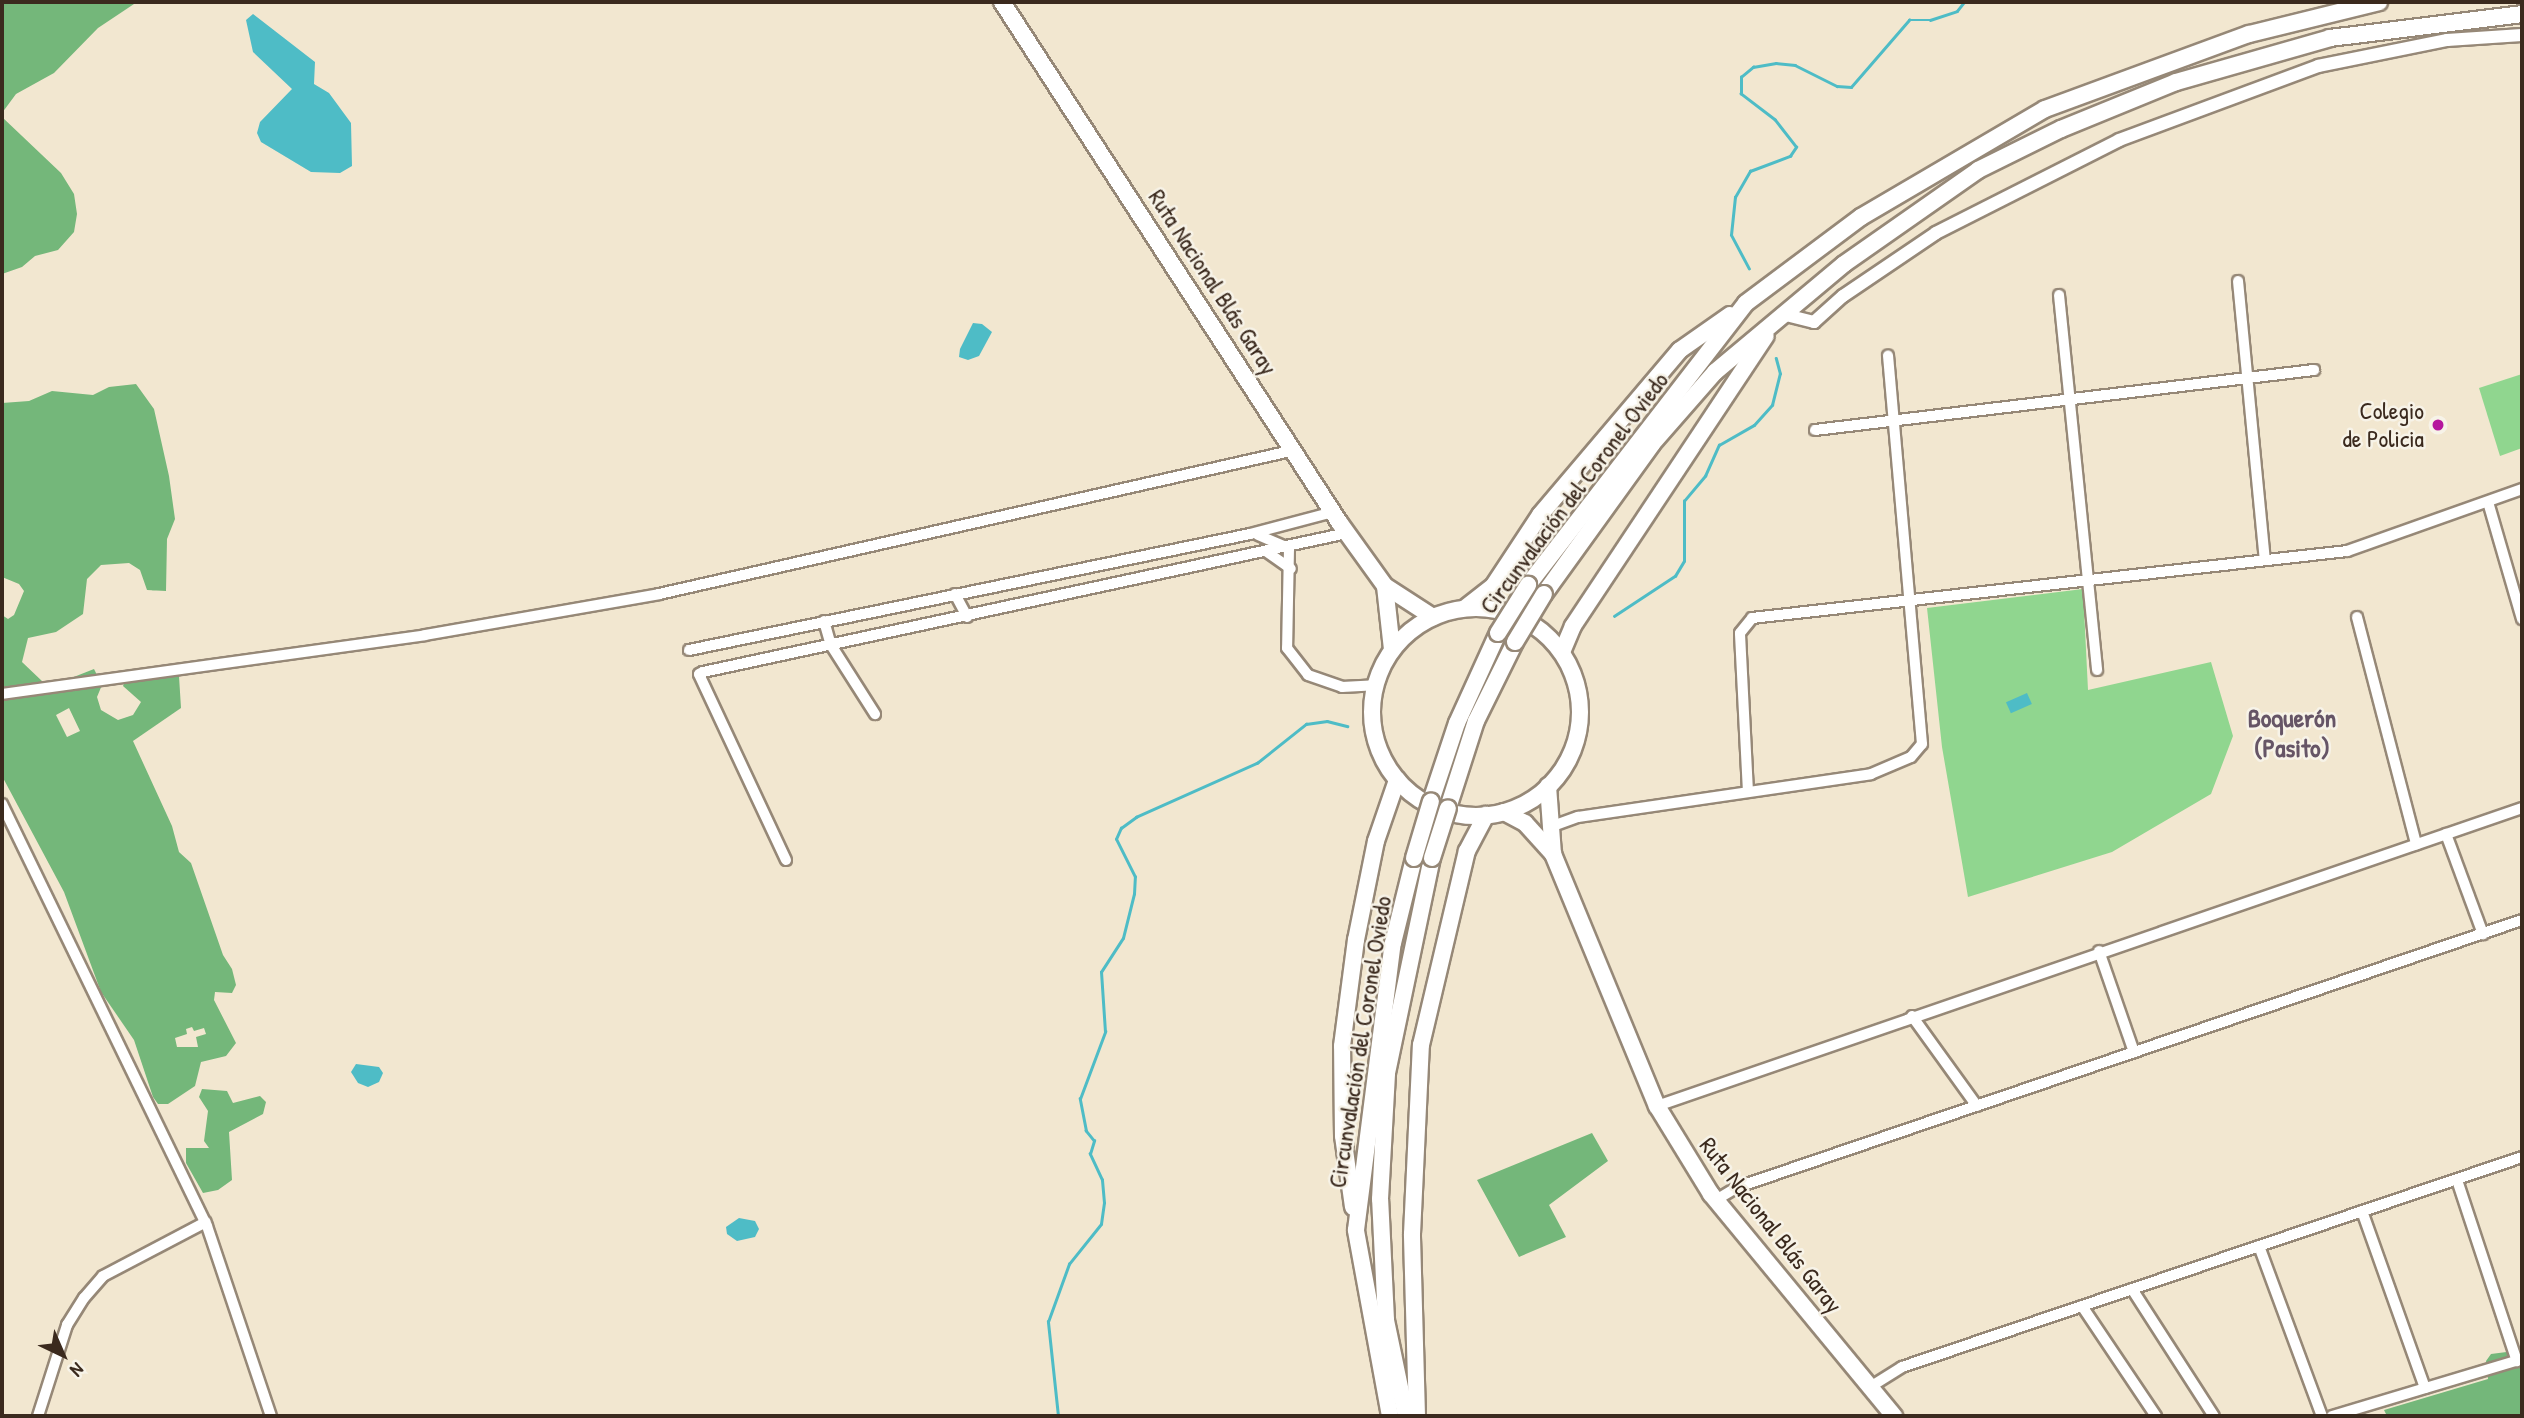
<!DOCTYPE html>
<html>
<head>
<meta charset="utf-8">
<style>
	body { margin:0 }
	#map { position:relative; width:2524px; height:1418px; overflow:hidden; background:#f2e7d0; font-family:"Patrick Hand",sans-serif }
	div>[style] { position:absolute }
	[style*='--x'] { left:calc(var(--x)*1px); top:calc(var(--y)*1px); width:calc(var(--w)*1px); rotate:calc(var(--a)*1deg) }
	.green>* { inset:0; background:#90d68f }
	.forest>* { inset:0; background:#74b77a }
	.water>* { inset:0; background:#4ebcc6; transform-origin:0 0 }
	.stream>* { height:2.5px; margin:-1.25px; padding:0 1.25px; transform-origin:1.25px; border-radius:1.25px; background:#4ebcc6 }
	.roads { filter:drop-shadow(2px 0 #968877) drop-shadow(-2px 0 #968877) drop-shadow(0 2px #968877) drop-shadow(0 -2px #968877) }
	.minor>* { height:10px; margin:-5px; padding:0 5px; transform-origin:5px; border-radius:5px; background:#fff }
	.tertiary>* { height:12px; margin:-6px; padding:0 6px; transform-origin:6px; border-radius:6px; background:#fff }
	.trunk>* { height:16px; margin:-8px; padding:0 8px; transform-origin:8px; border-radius:8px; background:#fff }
	.trunk>.ring { margin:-8px; padding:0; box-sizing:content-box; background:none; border:16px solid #fff; border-radius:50% }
	.bridges { filter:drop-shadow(2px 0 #968877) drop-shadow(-2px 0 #968877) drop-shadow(0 2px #968877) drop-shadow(0 -2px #968877) }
	.trunk-bridge>* { height:16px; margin:-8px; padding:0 8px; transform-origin:8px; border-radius:8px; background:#fff }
	.dots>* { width:19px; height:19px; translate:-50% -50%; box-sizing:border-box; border:4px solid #f7f3e8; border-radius:50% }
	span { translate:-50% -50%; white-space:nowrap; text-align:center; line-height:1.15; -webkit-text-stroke:5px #f7f3e8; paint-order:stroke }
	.street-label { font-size:24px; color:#3b2a1e }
	.poi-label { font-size:24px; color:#3b2a1e }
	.right { translate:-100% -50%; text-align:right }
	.neighbourhood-label { font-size:26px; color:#656; font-weight:700 }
	.frame { position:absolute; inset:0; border:4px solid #3b2a1e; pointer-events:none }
	.north { position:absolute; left:28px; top:1320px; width:70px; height:70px; -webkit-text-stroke:5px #f7f3e8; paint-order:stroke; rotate:136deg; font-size:19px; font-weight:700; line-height:28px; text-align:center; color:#3b2a1e }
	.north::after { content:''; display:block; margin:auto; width:24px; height:32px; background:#3b2a1e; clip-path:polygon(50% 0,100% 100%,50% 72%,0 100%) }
</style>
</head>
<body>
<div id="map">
	<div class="green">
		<div style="clip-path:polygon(2522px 374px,2522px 448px,2500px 456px,2479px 388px)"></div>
		<div style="clip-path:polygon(2083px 589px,2088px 690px,2211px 662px,2233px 736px,2211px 794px,2112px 852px,1968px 897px,1942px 747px,1927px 608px)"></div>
	</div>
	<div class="forest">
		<div style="clip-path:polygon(2px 2px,137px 2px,98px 28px,54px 73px,16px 94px,2px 113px)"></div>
		<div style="clip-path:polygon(2px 117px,61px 173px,74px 194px,77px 214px,74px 232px,58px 250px,35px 256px,22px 267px,2px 274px)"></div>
		<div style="clip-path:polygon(evenodd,136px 384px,154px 409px,169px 476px,175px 519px,167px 539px,166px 591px,147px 590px,140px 570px,129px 563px,101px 565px,87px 579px,83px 614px,56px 632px,28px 638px,22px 662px,43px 682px,56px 684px,94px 669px,102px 685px,97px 697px,101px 710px,118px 720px,133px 715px,141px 702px,123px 686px,126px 678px,172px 671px,179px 676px,181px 708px,133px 741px,172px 826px,179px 852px,191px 863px,223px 955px,232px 969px,236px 985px,232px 993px,215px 992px,214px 1000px,236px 1043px,226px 1056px,201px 1062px,195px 1086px,168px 1104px,158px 1104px,153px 1097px,134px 1040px,101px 992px,64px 892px,2px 776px,2px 615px,8px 619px,14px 615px,24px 591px,19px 584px,2px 577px,2px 403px,29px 401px,52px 391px,93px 395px,109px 387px,136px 384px,69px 708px,80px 731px,67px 737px,56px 715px,69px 708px,136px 384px,192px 1027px,194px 1031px,204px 1028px,206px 1034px,196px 1037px,198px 1047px,177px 1047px,175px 1038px,187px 1034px,186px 1029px,192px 1027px)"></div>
		<div style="clip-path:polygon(202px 1089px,227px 1091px,233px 1103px,260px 1096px,266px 1102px,263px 1114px,229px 1132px,232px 1180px,218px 1190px,203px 1193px,186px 1163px,186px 1148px,209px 1148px,204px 1141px,208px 1111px,199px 1097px)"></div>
		<div style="clip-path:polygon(1592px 1133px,1608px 1161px,1549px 1205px,1566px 1237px,1519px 1257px,1477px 1180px)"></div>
		<div style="clip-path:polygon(2522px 1350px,2522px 1416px,2387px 1416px,2384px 1410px,2488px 1379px,2486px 1361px,2491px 1354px)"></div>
	</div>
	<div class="water">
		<div style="clip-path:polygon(253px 14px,315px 62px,314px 84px,329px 93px,351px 123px,352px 166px,340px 173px,311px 172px,261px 142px,257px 133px,260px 122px,292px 89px,253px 52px,246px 20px)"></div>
		<div style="clip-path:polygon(973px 323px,982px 324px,992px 332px,979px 356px,968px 360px,959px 357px,960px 349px)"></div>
		<div style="left:2027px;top:693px;width:12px;height:23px;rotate:66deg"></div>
		<div style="clip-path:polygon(356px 1064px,379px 1067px,383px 1073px,379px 1082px,368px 1087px,358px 1083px,351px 1072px)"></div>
		<div style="clip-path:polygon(739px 1218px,755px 1221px,759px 1229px,755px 1237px,737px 1241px,727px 1234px,726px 1227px)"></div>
	</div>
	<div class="stream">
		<div style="--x:1749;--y:269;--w:38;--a:-118"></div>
		<div style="--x:1731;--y:235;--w:38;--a:-84"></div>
		<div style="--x:1735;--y:197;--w:30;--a:-60"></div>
		<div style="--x:1750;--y:171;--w:43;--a:-20.6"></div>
		<div style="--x:1790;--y:156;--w:11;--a:-56"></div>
		<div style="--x:1796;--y:147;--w:34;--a:-128"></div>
		<div style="--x:1775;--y:120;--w:43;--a:-142.6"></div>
		<div style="--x:1741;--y:94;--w:17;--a:-90"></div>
		<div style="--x:1741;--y:77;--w:16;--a:-40"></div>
		<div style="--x:1753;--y:67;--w:23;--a:-10"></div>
		<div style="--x:1776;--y:63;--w:19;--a:6"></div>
		<div style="--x:1795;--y:65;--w:47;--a:26.6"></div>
		<div style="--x:1837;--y:86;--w:14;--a:4"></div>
		<div style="--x:1851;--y:87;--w:89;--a:-49.1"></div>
		<div style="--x:1909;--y:20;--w:21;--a:0"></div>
		<div style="--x:1930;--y:20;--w:28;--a:-18"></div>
		<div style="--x:1957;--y:11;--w:11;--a:-52"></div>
		<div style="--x:1614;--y:616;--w:73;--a:-33.3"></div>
		<div style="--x:1675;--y:576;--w:17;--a:-59"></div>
		<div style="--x:1684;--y:561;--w:60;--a:-90"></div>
		<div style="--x:1684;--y:501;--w:33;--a:-50"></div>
		<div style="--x:1705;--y:476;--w:34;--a:-66"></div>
		<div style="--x:1719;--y:445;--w:40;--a:-29.7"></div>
		<div style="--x:1754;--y:425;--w:27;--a:-48"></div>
		<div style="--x:1772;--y:405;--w:32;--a:-76"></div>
		<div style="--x:1780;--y:374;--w:16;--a:-105"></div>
		<div style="--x:1058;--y:1416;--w:95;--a:-96.1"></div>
		<div style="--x:1048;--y:1322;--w:62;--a:-70.1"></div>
		<div style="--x:1069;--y:1264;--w:51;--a:-51.3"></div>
		<div style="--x:1101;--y:1224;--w:21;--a:-82"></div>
		<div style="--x:1104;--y:1203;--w:23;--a:-95"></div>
		<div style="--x:1102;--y:1180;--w:29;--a:-115"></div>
		<div style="--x:1090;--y:1154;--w:14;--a:-73"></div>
		<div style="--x:1094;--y:1141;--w:13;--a:-129"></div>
		<div style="--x:1086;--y:1131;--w:33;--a:-101"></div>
		<div style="--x:1080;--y:1099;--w:72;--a:-69.5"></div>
		<div style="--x:1105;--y:1032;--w:60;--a:-93.8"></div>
		<div style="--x:1101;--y:972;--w:40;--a:-57.1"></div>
		<div style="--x:1123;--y:938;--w:45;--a:-76"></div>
		<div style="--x:1134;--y:894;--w:17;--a:-87"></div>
		<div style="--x:1135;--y:877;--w:42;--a:-116.6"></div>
		<div style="--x:1116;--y:839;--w:12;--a:-66"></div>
		<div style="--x:1121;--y:828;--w:19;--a:-36"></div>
		<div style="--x:1136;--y:817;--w:133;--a:-24.1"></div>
		<div style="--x:1257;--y:763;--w:63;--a:-38.5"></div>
		<div style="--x:1306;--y:724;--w:21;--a:-8"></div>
		<div style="--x:1327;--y:721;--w:21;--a:14"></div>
	</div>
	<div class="roads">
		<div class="minor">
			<div style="--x:2238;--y:281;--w:280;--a:84.5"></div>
			<div style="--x:2059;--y:295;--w:377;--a:84.2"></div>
			<div style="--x:1815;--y:430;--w:503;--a:-6.86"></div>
			<div style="--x:2488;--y:502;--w:122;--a:73.8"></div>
			<div style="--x:1258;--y:535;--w:34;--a:23"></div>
			<div style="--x:1289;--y:548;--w:100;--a:91.1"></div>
			<div style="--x:1287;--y:648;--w:34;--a:52"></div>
			<div style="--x:1308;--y:675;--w:36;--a:19"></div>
			<div style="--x:1342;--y:687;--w:33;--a:-3"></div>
			<div style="--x:1267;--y:552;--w:29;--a:35"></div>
			<div style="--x:955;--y:594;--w:26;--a:62"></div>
			<div style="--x:2357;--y:617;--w:235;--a:75.4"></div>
			<div style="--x:824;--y:621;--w:25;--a:74"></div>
			<div style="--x:831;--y:645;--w:82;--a:57.5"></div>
			<div style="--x:689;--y:650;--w:573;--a:-11.68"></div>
			<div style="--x:1250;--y:534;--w:86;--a:-14.8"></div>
			<div style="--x:2;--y:694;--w:427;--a:-7.9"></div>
			<div style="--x:425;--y:635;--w:238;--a:-9.9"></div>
			<div style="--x:659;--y:594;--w:652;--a:-12.76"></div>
			<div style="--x:1748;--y:792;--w:159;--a:-92.9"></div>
			<div style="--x:1740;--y:633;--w:19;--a:-51"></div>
			<div style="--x:1752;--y:618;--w:599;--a:-6.42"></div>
			<div style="--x:2347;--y:551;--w:186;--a:-19.5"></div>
			<div style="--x:2;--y:804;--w:469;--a:64.1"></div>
			<div style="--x:207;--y:1226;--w:200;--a:71.4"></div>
			<div style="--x:1550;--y:827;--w:30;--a:-20"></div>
			<div style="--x:1578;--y:817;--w:296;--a:-8.3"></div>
			<div style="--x:1871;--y:774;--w:43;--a:-23"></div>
			<div style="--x:1911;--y:757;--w:17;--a:-50"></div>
			<div style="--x:1922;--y:744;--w:390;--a:-95"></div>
			<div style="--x:2446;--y:834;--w:107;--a:69.7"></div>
			<div style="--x:786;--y:860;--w:205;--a:-115.1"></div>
			<div style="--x:699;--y:674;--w:4;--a:-27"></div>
			<div style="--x:703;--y:672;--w:659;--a:-12.18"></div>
			<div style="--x:2099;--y:951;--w:107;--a:70.9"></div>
			<div style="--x:1912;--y:1016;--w:111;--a:54.2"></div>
			<div style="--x:1657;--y:1106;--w:915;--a:-19.01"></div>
			<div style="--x:2457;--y:1180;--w:191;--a:71.7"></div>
			<div style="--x:1716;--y:1200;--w:26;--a:-31"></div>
			<div style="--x:1738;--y:1187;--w:828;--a:-18.81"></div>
			<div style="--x:2362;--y:1211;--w:188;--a:70.4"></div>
			<div style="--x:2259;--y:1246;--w:181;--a:69.7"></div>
			<div style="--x:2132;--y:1289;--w:151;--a:57.2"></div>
			<div style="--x:2082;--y:1306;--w:133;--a:56.1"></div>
			<div style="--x:1870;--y:1387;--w:38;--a:-32"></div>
			<div style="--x:1902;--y:1367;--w:655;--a:-18.71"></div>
			<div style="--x:38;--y:1416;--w:96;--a:-72.3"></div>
			<div style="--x:67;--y:1325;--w:32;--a:-58"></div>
			<div style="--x:84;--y:1298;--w:29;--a:-49"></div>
			<div style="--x:103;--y:1276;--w:116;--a:-27.7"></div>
			<div style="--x:2332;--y:1416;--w:198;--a:-16.7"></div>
		</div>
		<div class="tertiary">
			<div style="--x:1782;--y:314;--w:33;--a:14"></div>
			<div style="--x:1814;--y:322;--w:39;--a:-42"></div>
			<div style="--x:1843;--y:296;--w:112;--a:-34.1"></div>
			<div style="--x:1936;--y:233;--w:205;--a:-26.9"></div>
			<div style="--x:2119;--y:140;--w:212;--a:-20.4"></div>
			<div style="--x:2318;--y:66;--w:132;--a:-11.4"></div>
			<div style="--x:2447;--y:40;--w:75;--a:-3.8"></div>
		</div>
		<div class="trunk">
			<div style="--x:1002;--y:2;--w:620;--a:57.05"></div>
			<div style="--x:1339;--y:522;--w:79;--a:54.3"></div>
			<div style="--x:1385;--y:586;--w:57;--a:32.9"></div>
			<div style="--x:1528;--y:585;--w:356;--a:-52.3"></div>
			<div style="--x:1746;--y:303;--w:144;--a:-36.8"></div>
			<div style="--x:1861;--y:217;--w:213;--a:-30.4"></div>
			<div style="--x:2045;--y:109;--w:217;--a:-20.2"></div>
			<div style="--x:2249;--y:34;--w:134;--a:-13.8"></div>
			<div style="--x:1385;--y:586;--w:63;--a:83.7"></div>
			<div style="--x:1544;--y:594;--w:185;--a:-54.2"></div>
			<div style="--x:1652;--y:444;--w:96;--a:-48.8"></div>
			<div style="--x:1715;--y:372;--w:168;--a:-39.9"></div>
			<div style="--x:1844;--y:264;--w:164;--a:-35"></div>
			<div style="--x:1978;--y:170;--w:93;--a:-26.3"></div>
			<div style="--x:2061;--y:129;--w:124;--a:-22.2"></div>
			<div style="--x:2176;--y:82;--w:160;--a:-15.9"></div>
			<div style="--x:2330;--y:38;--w:193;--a:-7.1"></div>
			<div style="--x:1465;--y:608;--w:37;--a:-38"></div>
			<div style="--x:1494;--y:585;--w:84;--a:-56.7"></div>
			<div style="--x:1540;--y:515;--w:216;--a:-49.7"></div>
			<div style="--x:1680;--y:350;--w:61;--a:-35"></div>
			<div class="ring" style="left:1372px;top:608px;width:192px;height:192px"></div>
			<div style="--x:1562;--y:652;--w:28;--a:-67"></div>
			<div style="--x:1573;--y:626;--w:348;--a:-56.4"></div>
			<div style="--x:1548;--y:786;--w:68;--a:85.8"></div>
			<div style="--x:1553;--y:854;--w:273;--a:67.6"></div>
			<div style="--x:1657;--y:1106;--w:103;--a:58.5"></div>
			<div style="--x:1711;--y:1194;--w:288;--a:50.5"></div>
			<div style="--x:1431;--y:801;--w:82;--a:-71.6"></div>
			<div style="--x:1457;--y:723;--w:99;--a:-65.5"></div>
			<div style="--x:1448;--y:808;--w:91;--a:-72.2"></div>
			<div style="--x:1476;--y:721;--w:88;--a:-63.7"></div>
			<div style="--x:1504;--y:812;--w:24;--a:28"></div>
			<div style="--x:1525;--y:823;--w:42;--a:47.9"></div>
			<div style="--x:1353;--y:1207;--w:72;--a:-98"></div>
			<div style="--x:1343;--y:1136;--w:90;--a:-90.6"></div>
			<div style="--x:1342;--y:1046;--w:107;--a:-82.5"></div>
			<div style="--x:1356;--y:940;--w:101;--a:-78.6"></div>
			<div style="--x:1376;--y:841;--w:65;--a:-71"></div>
			<div style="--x:1390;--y:1416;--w:189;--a:-100.4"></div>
			<div style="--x:1356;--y:1230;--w:289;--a:-82.7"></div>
			<div style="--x:1393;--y:943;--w:88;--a:-76.1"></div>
			<div style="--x:1406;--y:1416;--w:98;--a:-101.8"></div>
			<div style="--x:1386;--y:1320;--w:121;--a:-92.8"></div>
			<div style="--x:1380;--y:1199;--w:126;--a:-86.8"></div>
			<div style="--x:1387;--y:1073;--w:220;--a:-78.2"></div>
			<div style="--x:1417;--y:1416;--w:182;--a:-91.6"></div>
			<div style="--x:1412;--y:1234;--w:189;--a:-87.3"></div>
			<div style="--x:1421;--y:1045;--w:199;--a:-76.7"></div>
			<div style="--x:1467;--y:851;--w:41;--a:-62.2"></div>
		</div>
	</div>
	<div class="bridges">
		<div class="trunk-bridge">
			<div style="--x:1498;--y:633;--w:57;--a:-58"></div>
			<div style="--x:1515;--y:642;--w:56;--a:-58.9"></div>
			<div style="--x:1414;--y:858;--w:59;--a:-73.4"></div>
			<div style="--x:1432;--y:858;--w:52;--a:-72.3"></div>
		</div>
	</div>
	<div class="dots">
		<div style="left:2438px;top:425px;background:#b5179e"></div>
	</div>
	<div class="street-label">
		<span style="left:1213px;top:282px;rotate:57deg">Ruta Nacional Blás Garay</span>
		<span style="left:1574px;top:493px;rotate:-53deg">Circunvalación del Coronel Oviedo</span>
		<span style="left:1360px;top:1042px;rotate:-81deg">Circunvalación del Coronel Oviedo</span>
		<span style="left:1771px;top:1225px;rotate:52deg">Ruta Nacional Blás Garay</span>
	</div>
	<div class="poi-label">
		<span class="right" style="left:2424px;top:425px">Colegio<br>de Policia</span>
	</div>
	<div class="neighbourhood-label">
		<span style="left:2292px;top:733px">Boquerón<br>(Pasito)</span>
	</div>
	<div class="frame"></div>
	<div class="north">N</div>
</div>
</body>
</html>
